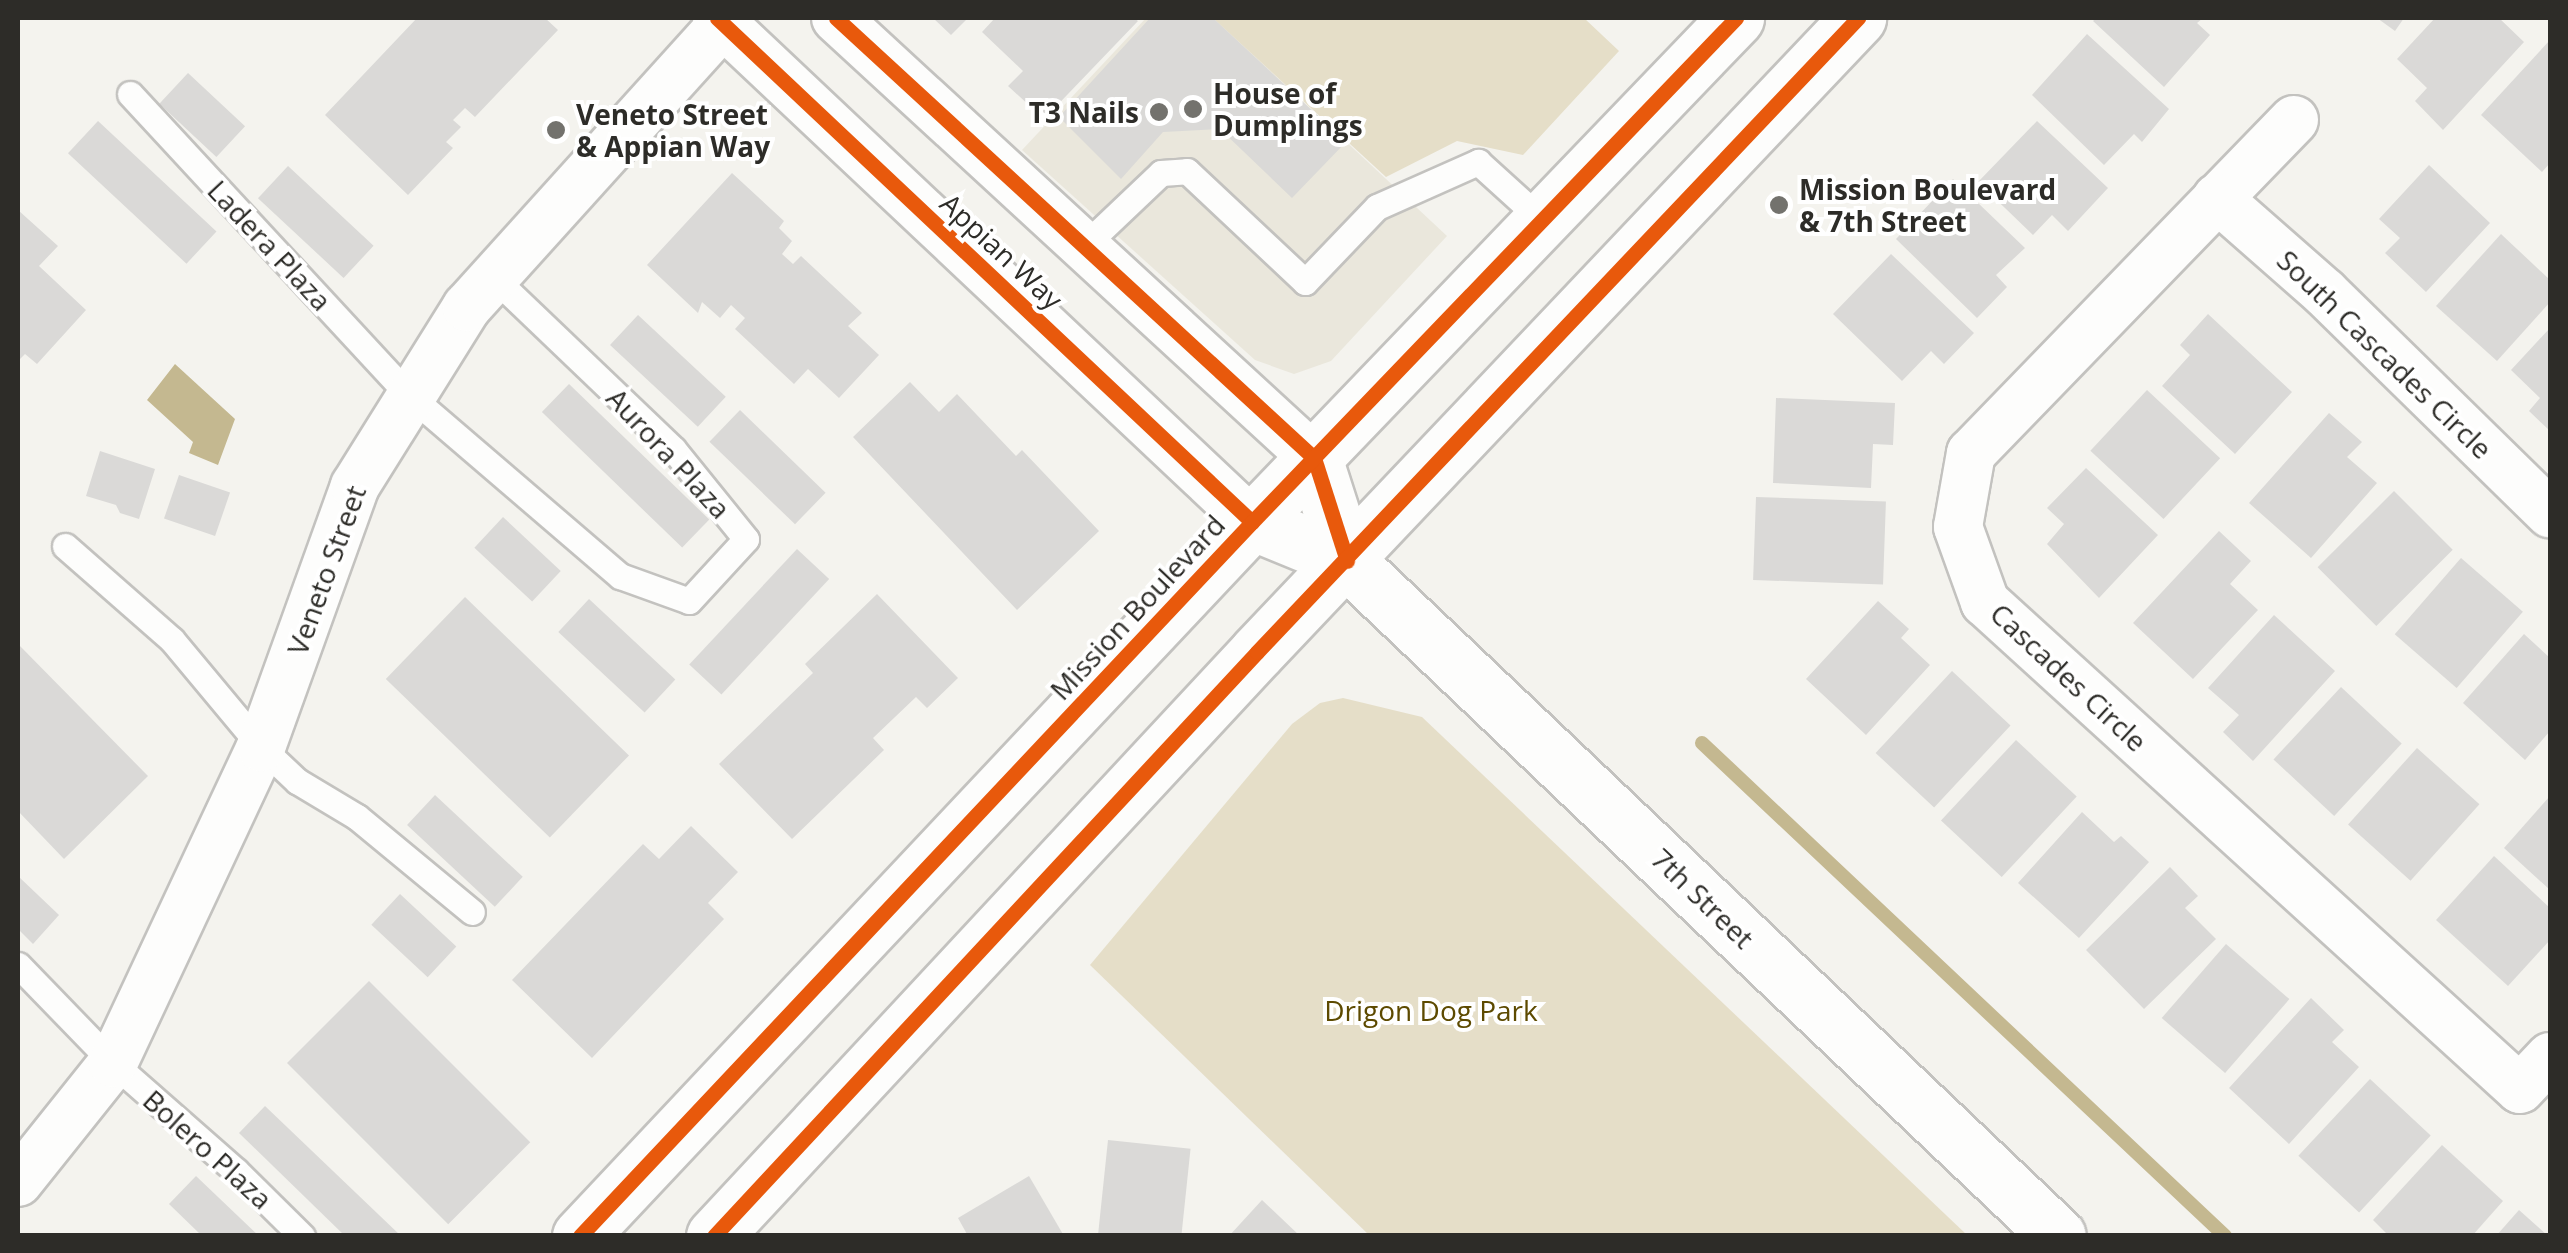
<!DOCTYPE html>
<html>
<head>
<meta charset="utf-8">
<style>
	body { margin:0 }
	#map { position:relative; width:2568px; height:1253px; overflow:hidden; background:#f4f3ee; font-family:"Open Sans",sans-serif }
	div>[style] { position:absolute }
	[style*='--x'] { left:calc(var(--x)*1px); top:calc(var(--y)*1px); width:calc(var(--w)*1px); rotate:calc(var(--a)*1deg) }
	.built>* { inset:0; background:#eae7dc }
	.green>* { inset:0; background:#e5dec8 }
	.water>* { inset:0; background:#c4b890 }
	.stream>* { height:14px; margin:-7px; padding:0 7px; transform-origin:7px; border-radius:7px; background:#c4b890 }
	.building>* { inset:0; background:#dad9d7; transform-origin:0 0 }
	.roads { filter:drop-shadow(2px 0 #c3c2bf) drop-shadow(-2px 0 #c3c2bf) drop-shadow(0 2px #c3c2bf) drop-shadow(0 -2px #c3c2bf) }
	.lane>* { height:25px; margin:-12.5px; padding:0 12.5px; transform-origin:12.5px; border-radius:12.5px; background:#fdfdfc }
	.street>* { height:48px; margin:-24px; padding:0 24px; transform-origin:24px; border-radius:24px; background:#fdfdfc }
	.secondary>* { height:55px; margin:-27.5px; padding:0 27.5px; transform-origin:27.5px; border-radius:27.5px; background:#fdfdfc }
	.primary>* { height:55px; margin:-27.5px; padding:0 27.5px; transform-origin:27.5px; border-radius:27.5px; background:#fdfdfc }
	.cycleway>* { height:15px; margin:-7.5px; padding:0 7.5px; transform-origin:7.5px; border-radius:7.5px; background:#e8590c }
	.dots>* { width:28px; height:28px; translate:-50% -50%; box-sizing:border-box; border:5px solid #fff; border-radius:50% }
	span { translate:-50% -50%; white-space:nowrap; text-align:center; line-height:1.15; -webkit-text-stroke:8px #fff; paint-order:stroke }
	.poi-label { font-size:28px; color:#2d2c28; font-weight:700 }
	.left { translate:0 -50%; text-align:left }
	.right { translate:-100% -50%; text-align:right }
	.street-label { font-size:28px; color:#2d2c28 }
	.park-label { font-size:28px; color:#5d4a00 }
	.frame { position:absolute; inset:0; border:20px solid #2d2c28; pointer-events:none }
</style>
</head>
<body>
<div id="map">
	<div class="built">
		<div style="clip-path:polygon(1146px 18px,1214px 18px,1447px 236px,1331px 361px,1294px 374px,1255px 360px,1022px 150px)"></div>
	</div>
	<div class="green">
		<div style="clip-path:polygon(1213px 18px,1584px 18px,1619px 51px,1523px 155px,1457px 141px,1386px 177px)"></div>
		<div style="clip-path:polygon(1343px 698px,1422px 717px,1967px 1235px,1369px 1235px,1090px 965px,1292px 724px,1320px 703px)"></div>
	</div>
	<div class="water">
		<div style="clip-path:polygon(175px 364px,235px 419px,218px 465px,189px 453px,193px 442px,147px 400px)"></div>
	</div>
	<div class="stream">
		<div style="--x:1702;--y:743;--w:719;--a:43.31"></div>
	</div>
	<div class="building">
		<div style="clip-path:polygon(417px 18px,545px 18px,558px 30px,475px 117px,465px 108px,453px 120px,461px 127px,446px 142px,453px 148px,408px 195px,325px 115px)"></div>
		<div style="clip-path:polygon(933px 18px,968px 18px,951px 35px)"></div>
		<div style="clip-path:polygon(995px 18px,1134px 18px,1138px 21px,1044px 119px,1008px 86px,1023px 71px,982px 32px)"></div>
		<div style="clip-path:polygon(1150px 18px,1213px 18px,1346px 142px,1292px 198px,1220px 129px,1163px 132px,1121px 179px,1059px 117px)"></div>
		<div style="clip-path:polygon(2096px 18px,2203px 18px,2197px 23px,2210px 35px,2164px 87px,2093px 21px)"></div>
		<div style="clip-path:polygon(2377px 18px,2404px 18px,2395px 31px)"></div>
		<div style="clip-path:polygon(2435px 18px,2499px 18px,2524px 42px,2443px 130px,2415px 101px,2427px 88px,2397px 59px)"></div>
		<div style="clip-path:polygon(2087px 34px,2169px 109px,2142px 142px,2134px 134px,2104px 165px,2032px 95px)"></div>
		<div style="clip-path:polygon(2550px 40px,2550px 163px,2542px 172px,2481px 115px)"></div>
		<div style="left:188px;top:73px;width:78px;height:42px;rotate:43deg"></div>
		<div style="left:98px;top:121px;width:162px;height:44px;rotate:43deg"></div>
		<div style="clip-path:polygon(2037px 121px,2108px 188px,2068px 231px,2052px 215px,2033px 235px,1978px 182px)"></div>
		<div style="clip-path:polygon(2429px 165px,2490px 223px,2426px 292px,2385px 253px,2400px 238px,2379px 219px)"></div>
		<div style="left:288px;top:166px;width:117px;height:44px;rotate:43deg"></div>
		<div style="clip-path:polygon(732px 173px,784px 221px,779px 228px,792px 241px,782px 254px,793px 264px,801px 256px,862px 313px,848px 326px,879px 355px,839px 398px,808px 369px,794px 384px,735px 329px,745px 318px,731px 305px,720px 318px,702px 302px,698px 313px,647px 265px)"></div>
		<div style="clip-path:polygon(1953px 179px,2025px 248px,1996px 275px,2007px 287px,1977px 318px,1896px 239px)"></div>
		<div style="clip-path:polygon(18px 210px,58px 246px,39px 266px,86px 310px,37px 364px,25px 354px,18px 361px)"></div>
		<div style="clip-path:polygon(2501px 234px,2550px 280px,2550px 302px,2497px 361px,2436px 306px)"></div>
		<div style="clip-path:polygon(1891px 254px,1974px 333px,1944px 364px,1931px 351px,1902px 381px,1833px 314px)"></div>
		<div style="clip-path:polygon(2208px 314px,2292px 392px,2235px 454px,2162px 386px,2190px 355px,2180px 345px)"></div>
		<div style="left:638px;top:315px;width:120px;height:41px;rotate:43deg"></div>
		<div style="clip-path:polygon(2550px 328px,2550px 431px,2529px 411px,2540px 398px,2511px 370px)"></div>
		<div style="clip-path:polygon(910px 382px,939px 412px,957px 394px,1016px 456px,1022px 450px,1099px 531px,1017px 610px,853px 437px)"></div>
		<div style="left:569px;top:384px;width:195px;height:39px;rotate:44deg"></div>
		<div style="left:2147px;top:390px;width:100px;height:83px;rotate:43deg"></div>
		<div style="clip-path:polygon(1776px 398px,1895px 403px,1893px 445px,1873px 444px,1871px 488px,1773px 483px)"></div>
		<div style="left:740px;top:410px;width:119px;height:44px;rotate:44deg"></div>
		<div style="clip-path:polygon(2329px 413px,2362px 442px,2347px 457px,2377px 483px,2311px 558px,2249px 503px)"></div>
		<div style="clip-path:polygon(100px 451px,155px 469px,139px 519px,120px 513px,116px 505px,86px 496px)"></div>
		<div style="clip-path:polygon(2086px 468px,2158px 535px,2099px 598px,2047px 544px,2064px 524px,2047px 508px)"></div>
		<div style="left:179px;top:475px;width:54px;height:46px;rotate:19deg"></div>
		<div style="left:2394px;top:491px;width:83px;height:108px;rotate:45deg"></div>
		<div style="left:1756px;top:497px;width:130px;height:83px;rotate:2deg"></div>
		<div style="left:503px;top:517px;width:79px;height:42px;rotate:43deg"></div>
		<div style="clip-path:polygon(2219px 531px,2251px 561px,2230px 584px,2258px 610px,2193px 679px,2133px 623px)"></div>
		<div style="left:797px;top:549px;width:44px;height:158px;rotate:43deg"></div>
		<div style="left:2461px;top:558px;width:82px;height:101px;rotate:41deg"></div>
		<div style="clip-path:polygon(877px 594px,958px 678px,927px 708px,916px 697px,873px 738px,884px 750px,792px 839px,719px 764px,813px 673px,805px 664px)"></div>
		<div style="left:465px;top:597px;width:228px;height:114px;rotate:44deg"></div>
		<div style="left:589px;top:599px;width:118px;height:45px;rotate:43deg"></div>
		<div style="clip-path:polygon(1878px 601px,1909px 629px,1901px 638px,1930px 665px,1866px 735px,1806px 679px)"></div>
		<div style="clip-path:polygon(2274px 615px,2335px 671px,2253px 761px,2223px 732px,2239px 715px,2208px 688px)"></div>
		<div style="clip-path:polygon(2524px 634px,2550px 658px,2550px 731px,2525px 760px,2463px 703px)"></div>
		<div style="clip-path:polygon(18px 644px,148px 776px,64px 859px,18px 811px)"></div>
		<div style="left:1952px;top:671px;width:80px;height:112px;rotate:43deg"></div>
		<div style="left:2341px;top:687px;width:83px;height:99px;rotate:43deg"></div>
		<div style="left:2016px;top:740px;width:83px;height:110px;rotate:43deg"></div>
		<div style="left:2417px;top:748px;width:84px;height:103px;rotate:42deg"></div>
		<div style="left:435px;top:795px;width:120px;height:41px;rotate:43deg"></div>
		<div style="clip-path:polygon(2550px 796px,2550px 890px,2504px 848px)"></div>
		<div style="clip-path:polygon(2082px 812px,2114px 842px,2121px 836px,2149px 862px,2079px 938px,2018px 883px)"></div>
		<div style="clip-path:polygon(691px 826px,738px 872px,708px 903px,724px 919px,592px 1058px,512px 980px,643px 844px,659px 859px)"></div>
		<div style="clip-path:polygon(2494px 856px,2550px 908px,2550px 940px,2508px 986px,2436px 920px)"></div>
		<div style="clip-path:polygon(2170px 867px,2198px 896px,2185px 908px,2216px 939px,2144px 1009px,2086px 950px)"></div>
		<div style="clip-path:polygon(18px 876px,59px 915px,33px 944px,18px 929px)"></div>
		<div style="left:400px;top:894px;width:77px;height:42px;rotate:43deg"></div>
		<div style="left:2226px;top:944px;width:84px;height:98px;rotate:41deg"></div>
		<div style="left:369px;top:981px;width:228px;height:116px;rotate:45deg"></div>
		<div style="clip-path:polygon(2311px 998px,2344px 1030px,2332px 1042px,2359px 1067px,2289px 1144px,2229px 1088px)"></div>
		<div style="left:2370px;top:1079px;width:83px;height:105px;rotate:43deg"></div>
		<div style="clip-path:polygon(265px 1106px,401px 1236px,345px 1236px,239px 1133px)"></div>
		<div style="left:1108px;top:1140px;width:83px;height:96px;rotate:6deg"></div>
		<div style="clip-path:polygon(2442px 1145px,2503px 1201px,2472px 1236px,2389px 1236px,2373px 1220px)"></div>
		<div style="clip-path:polygon(196px 1176px,259px 1236px,202px 1236px,169px 1204px)"></div>
		<div style="clip-path:polygon(1029px 1176px,1064px 1236px,968px 1236px,958px 1218px)"></div>
		<div style="clip-path:polygon(1262px 1200px,1300px 1236px,1229px 1236px)"></div>
		<div style="clip-path:polygon(2519px 1210px,2548px 1236px,2496px 1236px)"></div>
	</div>
	<div class="roads">
		<div class="lane">
			<div style="--x:130;--y:94;--w:412;--a:47.2"></div>
			<div style="--x:410;--y:396;--w:277;--a:40.6"></div>
			<div style="--x:620;--y:576;--w:73;--a:19.9"></div>
			<div style="--x:689;--y:601;--w:84;--a:-47.4"></div>
			<div style="--x:746;--y:539;--w:116;--a:-129"></div>
			<div style="--x:673;--y:449;--w:249;--a:-136.3"></div>
			<div style="--x:1084;--y:246;--w:106;--a:-43.5"></div>
			<div style="--x:1161;--y:173;--w:26;--a:-4"></div>
			<div style="--x:1187;--y:171;--w:162;--a:43.2"></div>
			<div style="--x:1305;--y:282;--w:104;--a:-46.2"></div>
			<div style="--x:1377;--y:207;--w:111;--a:-24"></div>
			<div style="--x:1478;--y:162;--w:86;--a:42.2"></div>
			<div style="--x:65;--y:546;--w:142;--a:41.3"></div>
			<div style="--x:172;--y:640;--w:139;--a:50.2"></div>
			<div style="--x:261;--y:747;--w:50;--a:43.4"></div>
			<div style="--x:297;--y:781;--w:70;--a:31"></div>
			<div style="--x:357;--y:817;--w:149;--a:39.6"></div>
			<div style="--x:18;--y:965;--w:136;--a:45.9"></div>
			<div style="--x:113;--y:1063;--w:164;--a:41.3"></div>
			<div style="--x:236;--y:1171;--w:93;--a:44.6"></div>
		</div>
		<div class="street">
			<div style="--x:717;--y:18;--w:735;--a:43.29"></div>
			<div style="--x:836;--y:18;--w:650;--a:42.63"></div>
			<div style="--x:2294;--y:120;--w:464;--a:134.1"></div>
			<div style="--x:1971;--y:453;--w:75;--a:100"></div>
			<div style="--x:1958;--y:527;--w:80;--a:70.2"></div>
			<div style="--x:1985;--y:602;--w:723;--a:42.31"></div>
			<div style="--x:2520;--y:1089;--w:44;--a:-46.8"></div>
			<div style="--x:2217;--y:198;--w:144;--a:41.3"></div>
			<div style="--x:2325;--y:293;--w:315;--a:44.4"></div>
			<div style="--x:18;--y:1182;--w:152;--a:-51.4"></div>
			<div style="--x:113;--y:1063;--w:349;--a:-64.9"></div>
			<div style="--x:261;--y:747;--w:277;--a:-70.2"></div>
			<div style="--x:355;--y:486;--w:211;--a:-58"></div>
			<div style="--x:467;--y:307;--w:389;--a:-47.9"></div>
		</div>
		<div class="secondary">
			<div style="--x:1314;--y:458;--w:108;--a:72.2"></div>
			<div style="--x:1252;--y:522;--w:103;--a:22.3"></div>
			<div style="--x:1347;--y:561;--w:980;--a:43.51"></div>
		</div>
		<div class="primary">
			<div style="--x:580;--y:1236;--w:980;--a:-46.74"></div>
			<div style="--x:1252;--y:522;--w:699;--a:-46.16"></div>
			<div style="--x:714;--y:1236;--w:797;--a:-47.08"></div>
			<div style="--x:1257;--y:652;--w:874;--a:-46.53"></div>
		</div>
	</div>
	<div class="cycleway">
		<div style="--x:717;--y:18;--w:735;--a:43.29"></div>
		<div style="--x:836;--y:18;--w:650;--a:42.63"></div>
		<div style="--x:1314;--y:458;--w:108;--a:72.2"></div>
		<div style="--x:580;--y:1236;--w:980;--a:-46.74"></div>
		<div style="--x:1252;--y:522;--w:699;--a:-46.16"></div>
		<div style="--x:714;--y:1236;--w:797;--a:-47.08"></div>
		<div style="--x:1257;--y:652;--w:874;--a:-46.53"></div>
	</div>
	<div class="dots">
		<div style="left:1193px;top:109px;background:#73726d"></div>
		<div style="left:1159px;top:112px;background:#73726d"></div>
		<div style="left:556px;top:130px;background:#73726d"></div>
		<div style="left:1779px;top:205px;background:#73726d"></div>
	</div>
	<div class="poi-label">
		<span class="left" style="left:1213px;top:109px">House of<br>Dumplings</span>
		<span class="right" style="left:1139px;top:112px">T3 Nails</span>
		<span class="left" style="left:576px;top:130px">Veneto Street<br>&amp; Appian Way</span>
		<span class="left" style="left:1799px;top:205px">Mission Boulevard<br>&amp; 7th Street</span>
	</div>
	<div class="street-label">
		<span style="left:270px;top:245px;rotate:47deg">Ladera Plaza</span>
		<span style="left:1002px;top:251px;rotate:43deg">Appian Way</span>
		<span style="left:2385px;top:354px;rotate:44deg">South Cascades Circle</span>
		<span style="left:669px;top:453px;rotate:47deg">Aurora Plaza</span>
		<span style="left:326px;top:570px;rotate:-70deg">Veneto Street</span>
		<span style="left:1137px;top:607px;rotate:-47deg">Mission Boulevard</span>
		<span style="left:2069px;top:677px;rotate:43deg">Cascades Circle</span>
		<span style="left:1703px;top:898px;rotate:44deg">7th Street</span>
		<span style="left:208px;top:1149px;rotate:42deg">Bolero Plaza</span>
	</div>
	<div class="park-label">
		<span style="left:1431px;top:1010px">Drigon Dog Park</span>
	</div>
	<div class="frame"></div>
</div>
</body>
</html>
